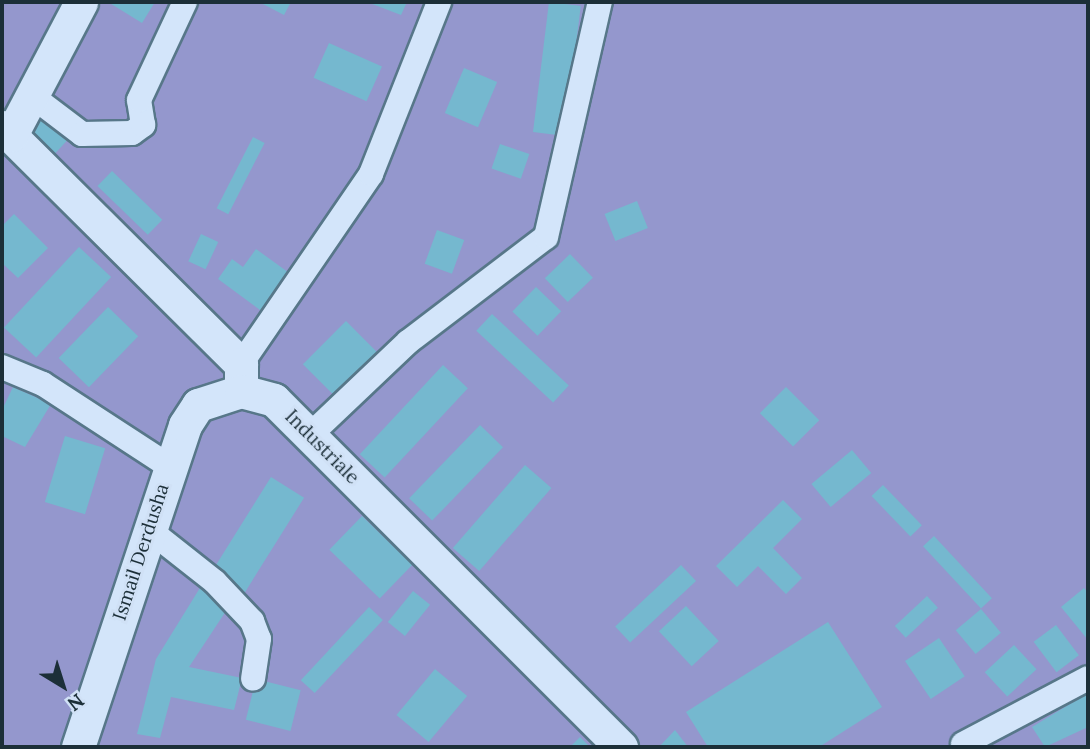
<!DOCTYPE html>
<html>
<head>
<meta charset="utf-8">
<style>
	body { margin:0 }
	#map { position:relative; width:1090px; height:749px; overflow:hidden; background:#c0d6ef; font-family:Lora,serif }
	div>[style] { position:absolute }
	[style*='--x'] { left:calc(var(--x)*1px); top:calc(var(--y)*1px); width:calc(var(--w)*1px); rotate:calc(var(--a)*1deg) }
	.green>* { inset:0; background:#9497cd; transform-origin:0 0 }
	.building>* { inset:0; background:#75b8cf; transform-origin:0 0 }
	.roads { filter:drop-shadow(2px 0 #577789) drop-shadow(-2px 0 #577789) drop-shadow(0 2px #577789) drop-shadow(0 -2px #577789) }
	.street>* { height:24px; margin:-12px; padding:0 12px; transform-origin:12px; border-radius:12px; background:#d3e5fa }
	.secondary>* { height:33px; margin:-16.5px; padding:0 16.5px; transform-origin:16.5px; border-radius:16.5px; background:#d3e5fa }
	span { translate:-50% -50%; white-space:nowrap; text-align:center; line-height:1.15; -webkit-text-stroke:6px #d0e1f6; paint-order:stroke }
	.street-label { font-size:19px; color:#1c2f38 }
	.frame { position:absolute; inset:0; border:4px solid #1c2f38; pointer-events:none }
	.north { position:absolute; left:28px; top:651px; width:70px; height:70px; -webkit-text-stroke:5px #d0e1f6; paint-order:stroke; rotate:142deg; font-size:19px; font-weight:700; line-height:28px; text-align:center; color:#1c2f38 }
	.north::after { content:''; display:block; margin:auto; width:24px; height:32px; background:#1c2f38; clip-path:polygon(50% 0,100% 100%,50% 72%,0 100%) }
</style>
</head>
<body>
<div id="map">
	<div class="green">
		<div style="left:2px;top:2px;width:1086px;height:745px"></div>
	</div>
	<div class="building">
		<div style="clip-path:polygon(108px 2px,155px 2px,142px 23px)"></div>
		<div style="clip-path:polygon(259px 2px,291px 2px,284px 15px)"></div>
		<div style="clip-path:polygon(367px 2px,407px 2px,401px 15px)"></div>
		<div style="left:549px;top:2px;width:32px;height:131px;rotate:7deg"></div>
		<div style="left:329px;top:43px;width:58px;height:38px;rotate:24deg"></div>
		<div style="left:464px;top:68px;width:36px;height:49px;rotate:23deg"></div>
		<div style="left:35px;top:106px;width:47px;height:21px;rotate:43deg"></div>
		<div style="left:253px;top:137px;width:13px;height:80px;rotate:27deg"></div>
		<div style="left:500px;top:144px;width:31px;height:26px;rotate:19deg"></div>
		<div style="left:112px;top:171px;width:70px;height:21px;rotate:44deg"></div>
		<div style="left:637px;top:201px;width:29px;height:35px;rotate:68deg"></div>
		<div style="clip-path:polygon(14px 214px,48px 248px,18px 278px,2px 263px,2px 226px)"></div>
		<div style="left:437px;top:230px;width:29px;height:36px;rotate:20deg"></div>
		<div style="left:201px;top:234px;width:19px;height:30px;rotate:25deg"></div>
		<div style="left:79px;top:247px;width:44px;height:110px;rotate:43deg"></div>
		<div style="clip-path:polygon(256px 249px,292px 275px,264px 313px,218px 279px,232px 259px,243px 267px)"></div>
		<div style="left:570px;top:254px;width:33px;height:35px;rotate:46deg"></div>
		<div style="left:536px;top:287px;width:35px;height:34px;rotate:44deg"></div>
		<div style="left:108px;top:307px;width:42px;height:71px;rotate:44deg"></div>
		<div style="left:492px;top:314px;width:105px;height:23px;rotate:43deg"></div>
		<div style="left:346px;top:321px;width:49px;height:61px;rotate:45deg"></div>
		<div style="left:443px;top:365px;width:34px;height:122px;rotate:43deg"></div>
		<div style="clip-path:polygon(13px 387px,51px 404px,25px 447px,2px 436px,2px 410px)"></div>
		<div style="left:786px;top:387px;width:47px;height:37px;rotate:45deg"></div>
		<div style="left:480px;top:425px;width:32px;height:102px;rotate:44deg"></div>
		<div style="left:65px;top:436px;width:42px;height:69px;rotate:17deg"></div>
		<div style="left:852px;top:450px;width:30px;height:53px;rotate:50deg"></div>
		<div style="left:525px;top:465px;width:35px;height:110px;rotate:41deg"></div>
		<div style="left:271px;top:477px;width:39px;height:112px;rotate:32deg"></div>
		<div style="left:883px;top:485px;width:56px;height:16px;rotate:46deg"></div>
		<div style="clip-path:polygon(783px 500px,802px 519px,773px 548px,802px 578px,786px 594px,758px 566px,737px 587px,716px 566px)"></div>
		<div style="left:362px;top:516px;width:70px;height:47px;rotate:44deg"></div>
		<div style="left:934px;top:536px;width:85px;height:15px;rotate:47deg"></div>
		<div style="left:681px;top:565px;width:22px;height:90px;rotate:47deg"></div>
		<div style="clip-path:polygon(203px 583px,228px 608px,189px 667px,242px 678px,234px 710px,171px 697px,160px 738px,137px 734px,156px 659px)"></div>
		<div style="clip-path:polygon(1084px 588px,1088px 593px,1088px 640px,1061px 607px)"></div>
		<div style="left:413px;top:591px;width:22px;height:40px;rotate:39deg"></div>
		<div style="left:927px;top:596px;width:16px;height:44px;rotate:47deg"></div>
		<div style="left:686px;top:606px;width:48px;height:37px;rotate:47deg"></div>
		<div style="left:369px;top:607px;width:19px;height:100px;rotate:43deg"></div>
		<div style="left:981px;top:609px;width:31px;height:33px;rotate:50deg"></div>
		<div style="clip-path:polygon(828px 622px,882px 707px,819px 747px,708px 747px,686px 712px)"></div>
		<div style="left:1056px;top:625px;width:38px;height:28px;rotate:53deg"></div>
		<div style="left:939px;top:638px;width:46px;height:41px;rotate:56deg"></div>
		<div style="left:1014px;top:645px;width:33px;height:40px;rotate:47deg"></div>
		<div style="left:435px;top:669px;width:42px;height:60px;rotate:40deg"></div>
		<div style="left:256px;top:679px;width:46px;height:42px;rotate:14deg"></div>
		<div style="clip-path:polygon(1088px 693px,1088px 727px,1045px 747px,1032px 727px)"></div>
		<div style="clip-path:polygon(675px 730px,688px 747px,659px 747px)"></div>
		<div style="clip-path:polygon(580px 737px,590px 747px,570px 747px)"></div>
	</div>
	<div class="roads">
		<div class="street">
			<div style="--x:32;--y:96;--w:63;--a:37.2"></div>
			<div style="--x:82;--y:134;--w:50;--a:-1.1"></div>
			<div style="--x:132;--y:133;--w:14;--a:-36"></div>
			<div style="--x:143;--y:125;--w:25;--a:-99"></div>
			<div style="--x:139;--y:100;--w:108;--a:-64.9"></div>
			<div style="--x:241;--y:364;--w:230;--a:-55.6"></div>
			<div style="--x:371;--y:174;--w:185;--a:-68.4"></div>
			<div style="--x:2;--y:367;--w:44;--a:22.5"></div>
			<div style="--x:43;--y:384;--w:150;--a:33.1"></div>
			<div style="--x:310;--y:435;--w:135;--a:-43.5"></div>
			<div style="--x:408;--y:342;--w:173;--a:-37.3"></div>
			<div style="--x:546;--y:237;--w:241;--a:-77.1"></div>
			<div style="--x:148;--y:529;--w:85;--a:38.3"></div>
			<div style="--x:215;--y:582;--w:54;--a:46.5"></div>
			<div style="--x:252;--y:621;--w:19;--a:69"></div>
			<div style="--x:259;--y:639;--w:40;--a:98.5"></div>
			<div style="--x:963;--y:744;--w:141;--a:-27.8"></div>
		</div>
		<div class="secondary">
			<div style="--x:2;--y:127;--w:337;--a:44.8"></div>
			<div style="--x:241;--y:364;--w:27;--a:90"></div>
			<div style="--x:11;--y:135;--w:150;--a:-62.2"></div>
			<div style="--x:78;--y:747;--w:339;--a:-71.6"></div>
			<div style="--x:185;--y:425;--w:24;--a:-57"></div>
			<div style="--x:198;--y:405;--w:45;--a:-18"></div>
			<div style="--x:241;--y:391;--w:34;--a:15"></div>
			<div style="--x:274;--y:400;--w:491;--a:45"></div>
		</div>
	</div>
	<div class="street-label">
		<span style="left:322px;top:447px;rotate:45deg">Industriale</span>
		<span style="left:141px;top:552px;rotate:-72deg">Ismail Derdusha</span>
	</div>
	<div class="frame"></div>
	<div class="north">N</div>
</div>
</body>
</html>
